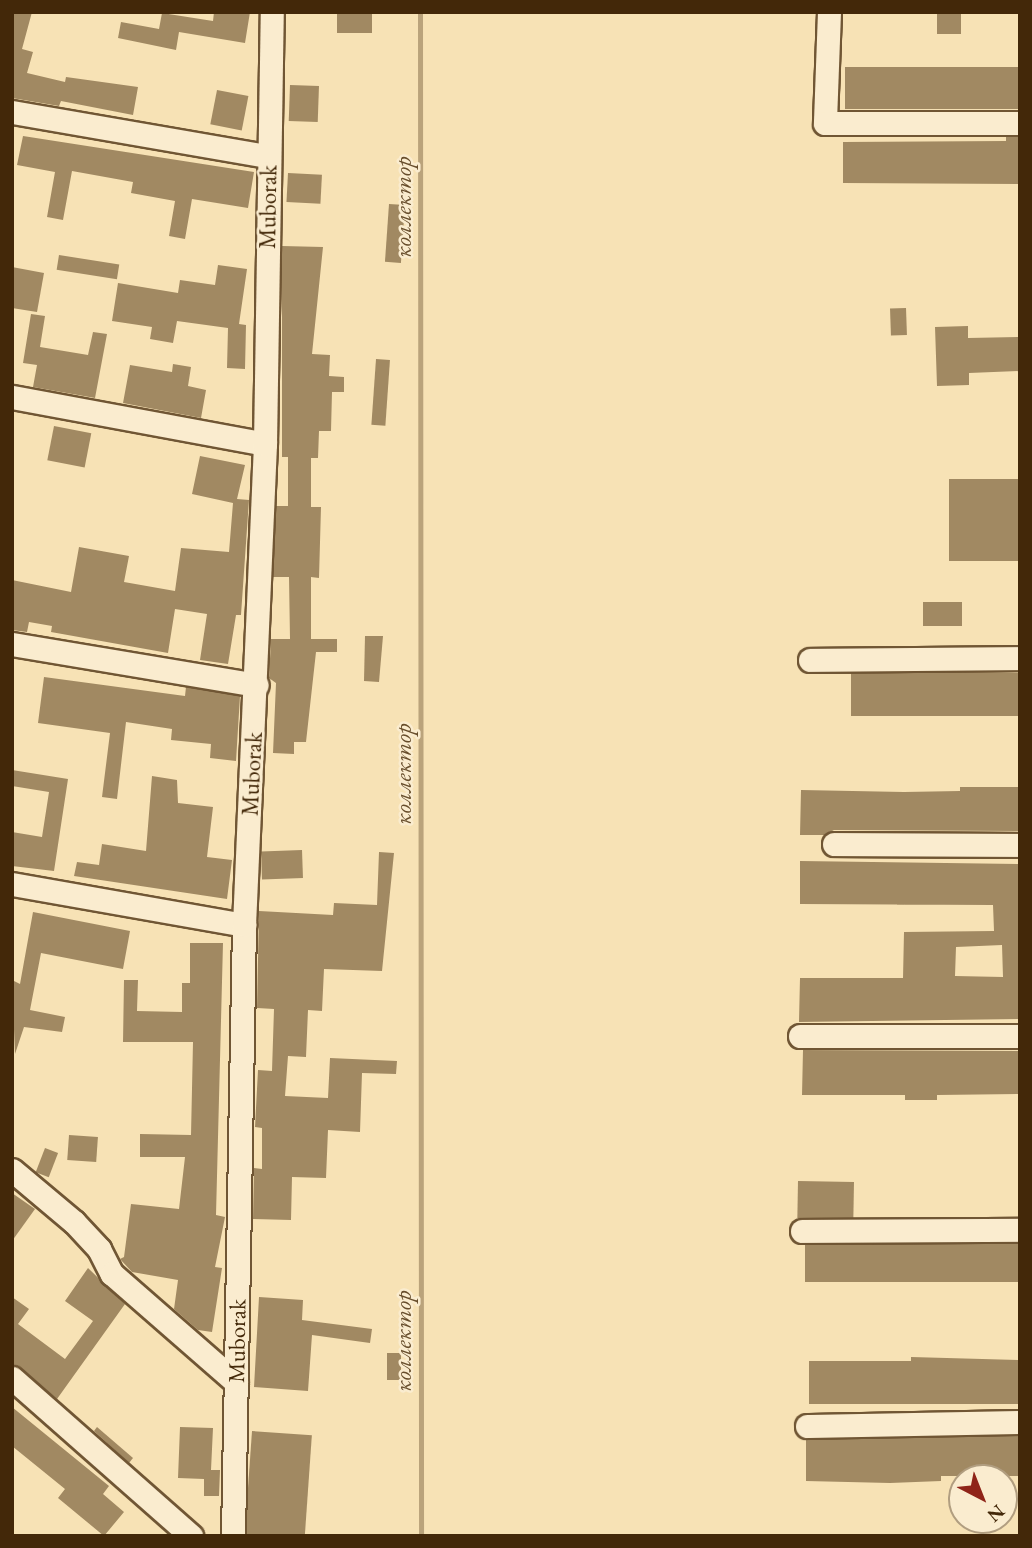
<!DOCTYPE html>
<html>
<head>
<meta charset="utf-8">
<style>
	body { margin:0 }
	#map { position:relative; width:1032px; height:1548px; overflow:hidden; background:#f7e2b5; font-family:"EB Garamond",serif }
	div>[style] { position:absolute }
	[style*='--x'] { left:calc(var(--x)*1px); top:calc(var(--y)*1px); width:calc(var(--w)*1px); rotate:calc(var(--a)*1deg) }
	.stream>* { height:5px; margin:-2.5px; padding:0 2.5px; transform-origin:2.5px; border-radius:2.5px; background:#baa37b }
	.building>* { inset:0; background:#a18962; transform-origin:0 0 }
	.roads { filter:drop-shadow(2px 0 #705634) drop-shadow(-2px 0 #705634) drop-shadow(0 2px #705634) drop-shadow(0 -2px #705634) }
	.minor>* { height:23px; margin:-11.5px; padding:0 11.5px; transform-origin:11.5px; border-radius:11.5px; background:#faeccf }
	span { translate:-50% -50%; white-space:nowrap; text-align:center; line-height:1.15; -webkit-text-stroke:5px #faeccf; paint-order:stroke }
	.street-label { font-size:23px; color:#432809 }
	.water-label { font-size:24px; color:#674d2b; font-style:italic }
	.frame { position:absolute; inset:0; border:14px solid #432809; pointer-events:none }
	.north { position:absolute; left:948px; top:1464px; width:70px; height:70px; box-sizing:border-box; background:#faeccf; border:2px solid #b19e80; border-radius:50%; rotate:138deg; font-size:19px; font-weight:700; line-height:28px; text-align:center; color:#432809 }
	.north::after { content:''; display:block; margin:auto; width:24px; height:32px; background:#8f2418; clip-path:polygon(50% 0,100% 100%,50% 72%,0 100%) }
</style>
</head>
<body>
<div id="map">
	<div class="stream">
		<div style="--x:420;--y:12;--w:1524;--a:89.96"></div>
	</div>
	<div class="building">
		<div style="clip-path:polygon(12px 12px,32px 12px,22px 49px,33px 52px,27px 73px,65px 82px,66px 77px,138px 87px,133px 115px,61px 101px,59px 106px,12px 98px)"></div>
		<div style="clip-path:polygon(214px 12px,250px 12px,245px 43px,179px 32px,176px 50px,118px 38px,121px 22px,159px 29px,162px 13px,213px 21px)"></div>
		<div style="left:337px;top:12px;width:35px;height:21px"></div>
		<div style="left:937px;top:12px;width:24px;height:22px"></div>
		<div style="left:1020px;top:67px;width:42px;height:175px;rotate:90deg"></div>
		<div style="left:290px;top:85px;width:29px;height:36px;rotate:2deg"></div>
		<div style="left:217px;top:90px;width:32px;height:35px;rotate:11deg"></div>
		<div style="clip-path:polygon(23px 136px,254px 172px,248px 208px,192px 199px,185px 239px,169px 236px,175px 201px,131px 193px,133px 182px,72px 171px,63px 220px,47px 217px,55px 172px,17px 165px)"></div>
		<div style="clip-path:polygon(1006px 137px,1020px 137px,1020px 184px,843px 183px,843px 142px,1006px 141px)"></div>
		<div style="left:288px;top:173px;width:34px;height:29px;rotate:3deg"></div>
		<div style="left:389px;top:204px;width:16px;height:58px;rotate:4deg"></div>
		<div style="clip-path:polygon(282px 246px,323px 247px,312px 354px,330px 355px,329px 376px,344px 377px,344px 392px,332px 392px,331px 431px,319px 431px,318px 458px,311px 458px,311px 507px,321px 507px,319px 578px,311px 577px,311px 639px,337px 639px,337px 652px,316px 652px,306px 742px,294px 742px,294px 754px,273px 753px,276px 683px,269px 678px,271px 639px,290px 639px,289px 577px,273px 577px,276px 506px,288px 506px,288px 457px,282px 457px)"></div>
		<div style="left:59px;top:255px;width:61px;height:15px;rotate:9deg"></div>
		<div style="clip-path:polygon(218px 265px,247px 269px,239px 324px,246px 325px,245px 369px,227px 368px,228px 328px,177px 321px,173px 343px,150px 339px,152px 327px,112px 321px,118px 283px,178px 293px,180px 280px,215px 285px)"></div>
		<div style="clip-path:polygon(12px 267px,44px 273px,37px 312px,12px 308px)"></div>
		<div style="left:906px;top:308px;width:27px;height:16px;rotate:88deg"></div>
		<div style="clip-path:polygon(31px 314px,45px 316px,40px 347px,88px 355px,93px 332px,107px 334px,95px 398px,33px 387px,37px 365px,23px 363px)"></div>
		<div style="clip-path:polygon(968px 326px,968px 338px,1020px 337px,1020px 371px,969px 373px,969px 385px,937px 386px,935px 327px)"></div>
		<div style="left:376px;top:359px;width:14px;height:66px;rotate:4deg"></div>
		<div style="clip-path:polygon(173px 364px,191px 367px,188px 386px,206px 390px,201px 418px,123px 403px,130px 365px,172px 372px)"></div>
		<div style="left:54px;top:426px;width:38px;height:35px;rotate:11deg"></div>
		<div style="clip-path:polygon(200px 456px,245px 465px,237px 499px,249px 500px,241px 615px,236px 615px,228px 664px,200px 660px,207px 614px,175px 609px,168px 653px,51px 632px,52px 626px,29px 622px,27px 632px,12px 630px,12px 580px,71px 592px,79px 547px,129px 556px,124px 582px,175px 591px,181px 548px,229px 552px,233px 503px,192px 494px)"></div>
		<div style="left:1020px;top:479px;width:82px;height:71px;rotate:90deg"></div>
		<div style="left:962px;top:602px;width:24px;height:39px;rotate:90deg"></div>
		<div style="clip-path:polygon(365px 636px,383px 636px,379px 682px,364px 681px)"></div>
		<div style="left:1020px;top:673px;width:43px;height:169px;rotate:90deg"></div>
		<div style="clip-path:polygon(44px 677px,185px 696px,186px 687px,240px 696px,236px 761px,210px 758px,211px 744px,171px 740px,172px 729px,126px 722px,117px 799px,102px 797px,110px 733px,38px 723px)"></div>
		<div style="clip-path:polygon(12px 770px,68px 779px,54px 871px,12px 866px,12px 832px,42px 837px,49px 792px,12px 786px)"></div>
		<div style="clip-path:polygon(152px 776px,177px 780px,178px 803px,213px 807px,207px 857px,232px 860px,227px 899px,74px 876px,77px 862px,99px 865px,102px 844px,146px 851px)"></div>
		<div style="clip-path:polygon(960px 787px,1020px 787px,1020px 831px,834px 830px,824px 835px,800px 835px,801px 790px,904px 792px,960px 791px)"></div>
		<div style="left:302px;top:850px;width:28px;height:41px;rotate:88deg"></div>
		<div style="clip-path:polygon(379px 852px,394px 853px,382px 971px,324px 969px,322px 1011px,308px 1010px,306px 1057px,288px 1056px,285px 1096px,328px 1098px,330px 1058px,397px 1061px,396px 1074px,362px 1073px,360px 1132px,328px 1130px,326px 1178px,292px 1177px,291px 1220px,253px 1219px,254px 1168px,262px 1169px,262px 1128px,255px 1127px,258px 1070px,272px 1071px,274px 1009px,257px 1008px,259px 911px,333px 915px,334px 903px,377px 905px)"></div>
		<div style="clip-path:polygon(evenodd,800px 861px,1020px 864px,1020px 1019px,799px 1022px,800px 978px,903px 978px,904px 932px,994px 931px,993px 905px,800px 904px,800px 861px,1002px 945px,1003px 977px,955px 976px,956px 947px,1002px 945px)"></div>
		<div style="clip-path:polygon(33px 912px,130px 931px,123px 969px,41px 953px,30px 1010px,65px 1017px,62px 1032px,24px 1027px,15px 1054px,12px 980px,20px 984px)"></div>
		<div style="clip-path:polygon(190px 943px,223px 943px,216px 1215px,225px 1217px,215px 1267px,222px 1268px,212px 1332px,198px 1330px,174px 1309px,178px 1280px,132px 1272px,120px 1259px,124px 1257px,131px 1204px,179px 1209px,185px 1157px,140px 1157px,140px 1134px,191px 1135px,193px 1042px,123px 1042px,124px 980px,138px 980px,137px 1011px,182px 1012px,182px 983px,190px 983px)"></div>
		<div style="clip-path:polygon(803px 1050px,1020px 1051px,1020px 1094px,937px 1095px,937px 1100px,905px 1100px,905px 1095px,802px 1095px)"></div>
		<div style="left:69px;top:1135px;width:29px;height:25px;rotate:4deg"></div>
		<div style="left:45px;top:1148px;width:14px;height:26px;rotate:21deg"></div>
		<div style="left:798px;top:1181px;width:56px;height:37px;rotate:1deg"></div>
		<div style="clip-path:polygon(12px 1193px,35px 1209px,12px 1241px)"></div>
		<div style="left:1020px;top:1244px;width:38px;height:215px;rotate:90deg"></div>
		<div style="clip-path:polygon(88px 1268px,125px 1304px,57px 1399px,12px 1364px,12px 1297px,29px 1309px,18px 1324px,65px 1359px,93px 1321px,65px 1301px)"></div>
		<div style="clip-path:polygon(259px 1297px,303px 1300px,302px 1320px,372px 1329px,370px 1343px,312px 1335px,308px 1391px,254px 1387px)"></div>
		<div style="left:387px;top:1353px;width:14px;height:27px"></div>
		<div style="clip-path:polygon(911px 1357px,1020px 1360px,1020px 1404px,809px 1404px,809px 1361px,911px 1361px)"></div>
		<div style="clip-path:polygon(12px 1407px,109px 1486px,103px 1494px,124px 1512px,104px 1536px,58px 1498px,65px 1489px,12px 1446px)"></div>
		<div style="clip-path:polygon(97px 1427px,133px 1458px,129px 1463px,94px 1431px)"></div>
		<div style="clip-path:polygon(180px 1427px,213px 1428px,211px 1470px,220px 1470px,219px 1496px,204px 1496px,204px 1479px,178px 1478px)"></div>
		<div style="left:252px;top:1431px;width:60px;height:104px;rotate:4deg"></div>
		<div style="clip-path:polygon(1020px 1436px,1020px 1476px,941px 1476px,941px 1481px,890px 1483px,806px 1481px,806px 1440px)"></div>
	</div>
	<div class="roads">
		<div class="minor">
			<div style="--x:829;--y:12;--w:111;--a:92.1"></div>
			<div style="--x:825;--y:123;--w:195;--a:0"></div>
			<div style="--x:12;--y:112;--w:260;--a:9.8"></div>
			<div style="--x:12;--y:397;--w:257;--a:10.5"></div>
			<div style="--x:12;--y:644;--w:248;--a:9.5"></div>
			<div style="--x:810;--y:660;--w:210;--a:-0.5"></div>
			<div style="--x:834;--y:844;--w:186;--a:0.3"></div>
			<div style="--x:12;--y:884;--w:236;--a:10"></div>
			<div style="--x:800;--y:1036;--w:220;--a:0"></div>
			<div style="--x:12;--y:1170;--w:81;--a:40"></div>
			<div style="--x:74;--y:1222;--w:37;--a:47"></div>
			<div style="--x:99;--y:1249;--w:28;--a:63"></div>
			<div style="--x:112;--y:1274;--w:164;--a:41.1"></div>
			<div style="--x:802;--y:1231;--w:218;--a:-0.3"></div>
			<div style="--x:12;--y:1378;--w:239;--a:41.4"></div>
			<div style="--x:807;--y:1426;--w:213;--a:-1.1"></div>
			<div style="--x:233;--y:1536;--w:611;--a:-88.97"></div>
			<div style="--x:244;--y:925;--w:481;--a:-87.5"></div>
			<div style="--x:265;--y:444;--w:432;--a:-89.1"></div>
		</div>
	</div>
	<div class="street-label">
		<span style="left:268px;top:207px;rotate:-89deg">Muborak</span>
		<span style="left:252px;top:774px;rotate:-87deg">Muborak</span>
		<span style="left:237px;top:1341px;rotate:-89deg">Muborak</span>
	</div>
	<div class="water-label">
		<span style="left:403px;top:207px;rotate:-90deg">коллектор</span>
		<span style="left:403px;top:774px;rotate:-90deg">коллектор</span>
		<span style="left:403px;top:1341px;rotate:-90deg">коллектор</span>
	</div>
	<div class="frame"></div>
	<div class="north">N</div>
</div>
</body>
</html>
